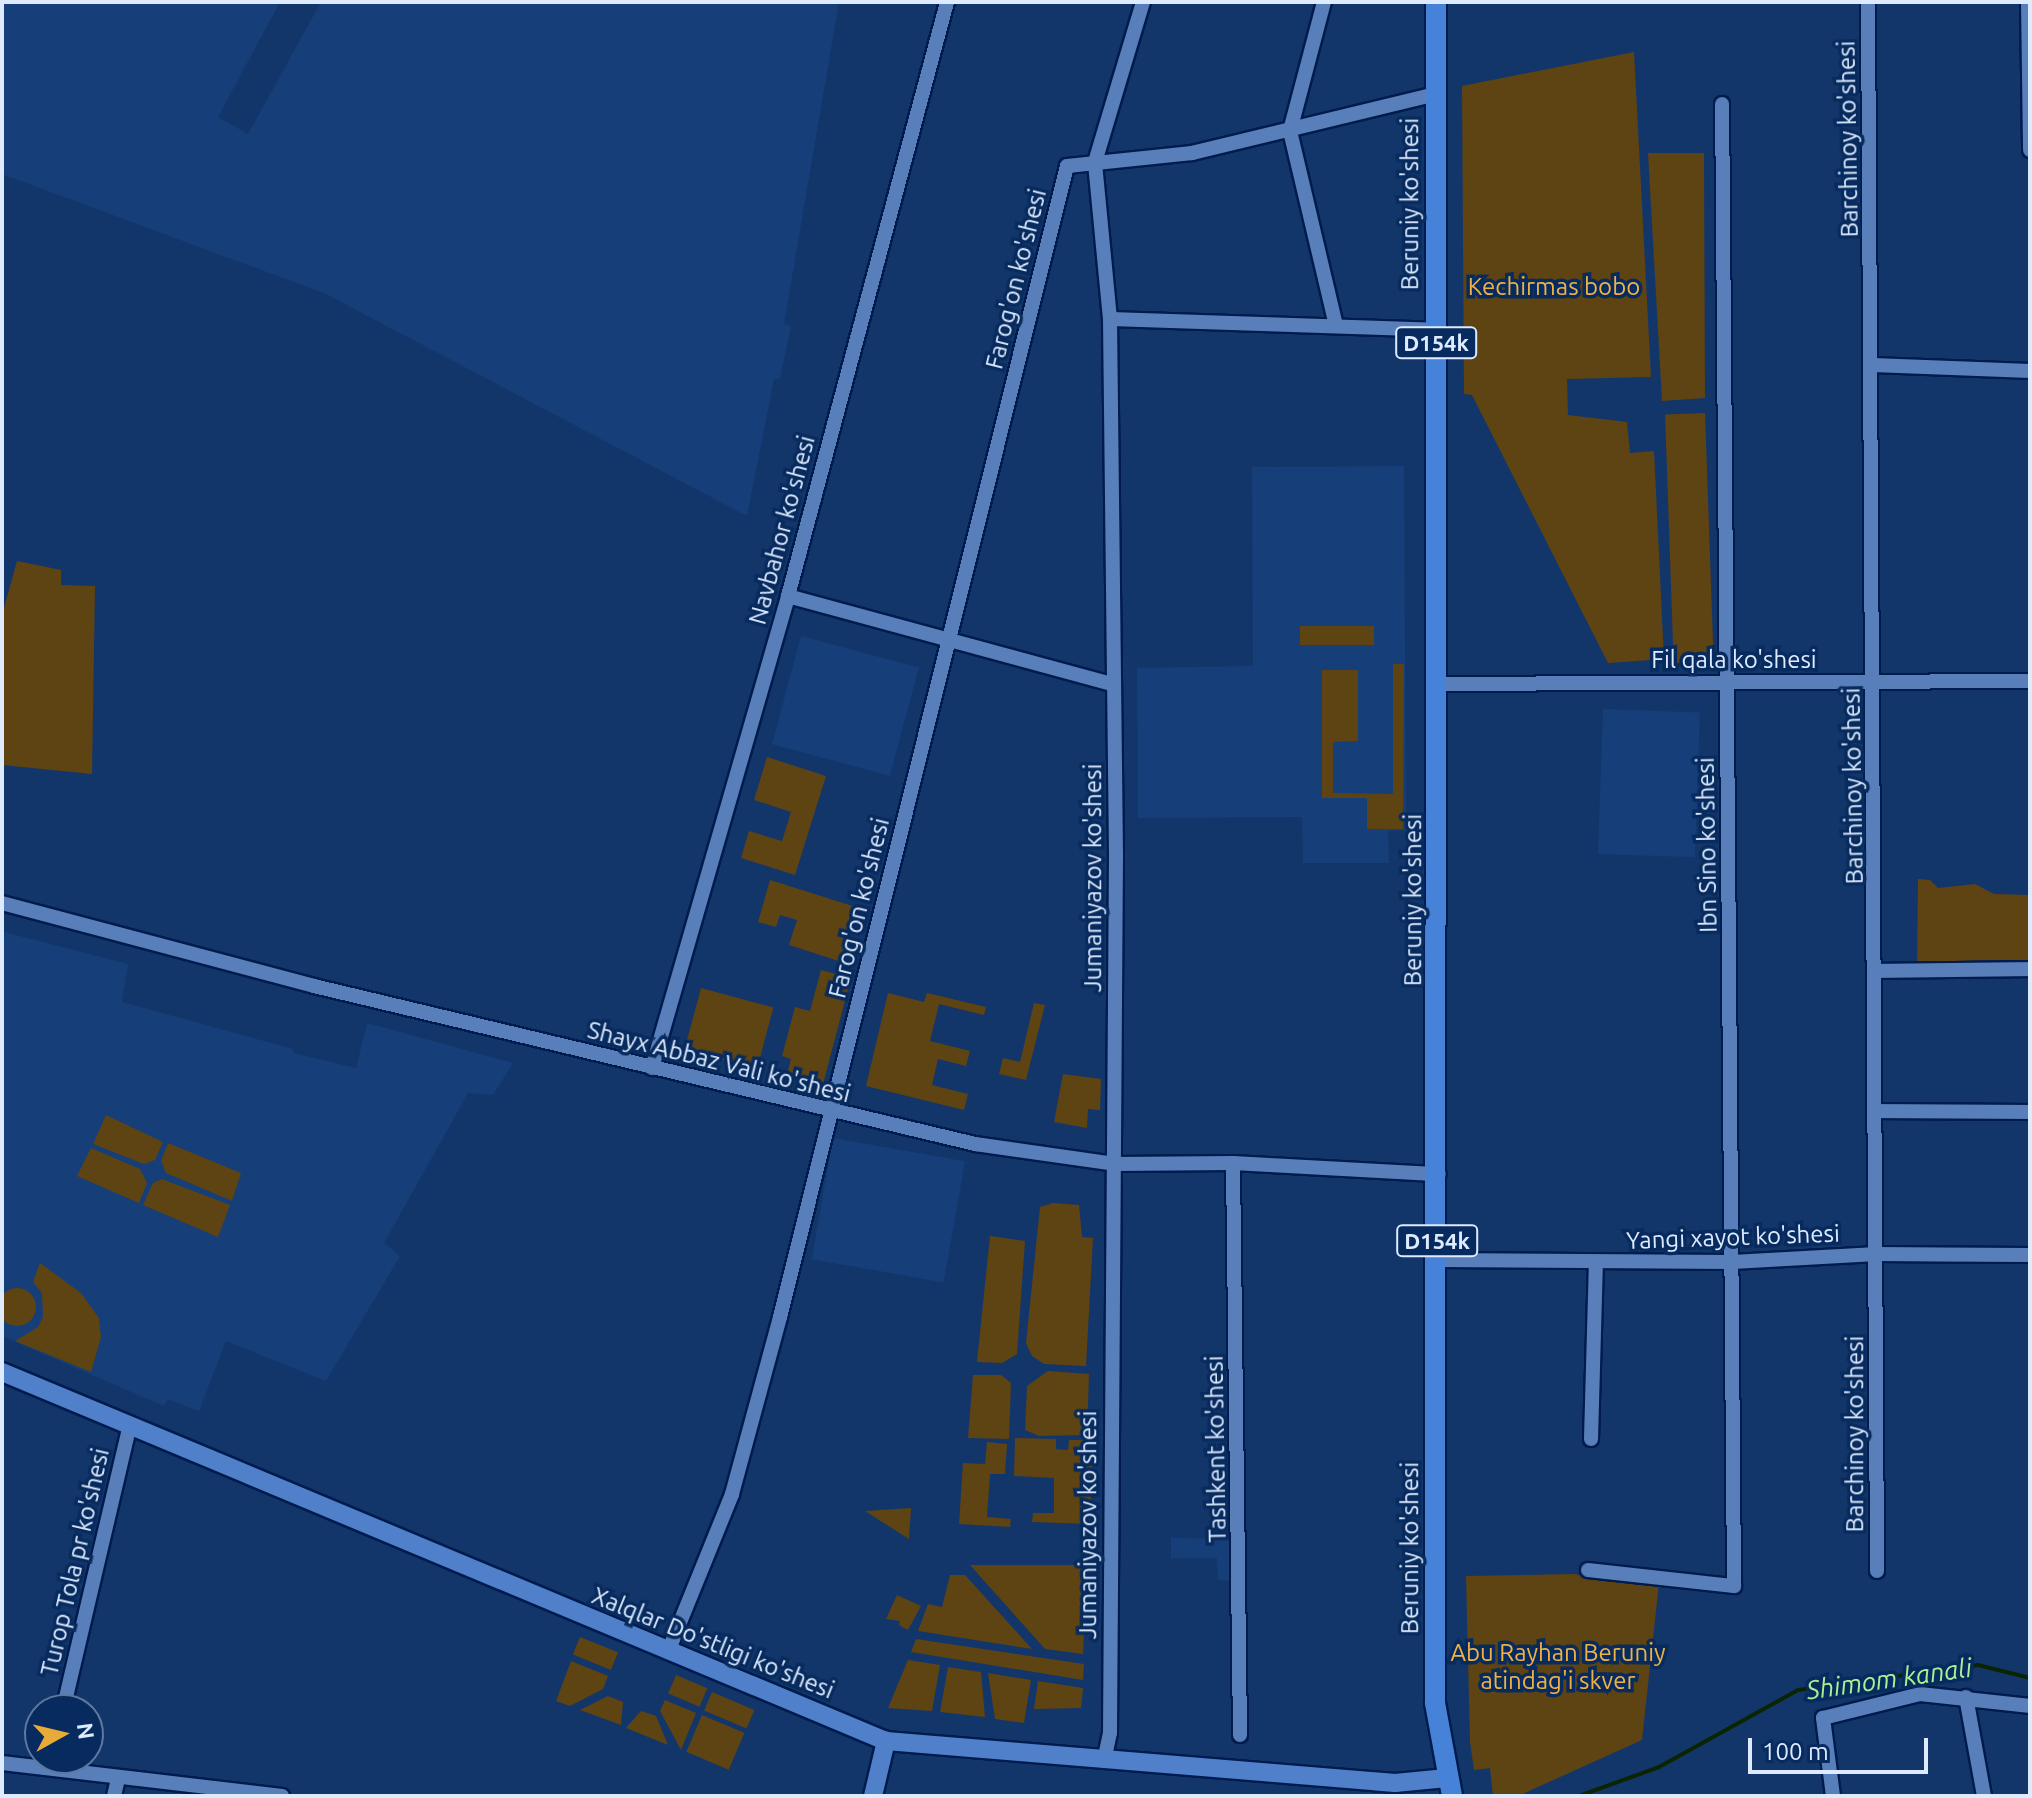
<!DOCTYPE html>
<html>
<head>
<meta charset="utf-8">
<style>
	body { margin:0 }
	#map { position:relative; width:2032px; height:1798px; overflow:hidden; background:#13366a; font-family:Ubuntu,sans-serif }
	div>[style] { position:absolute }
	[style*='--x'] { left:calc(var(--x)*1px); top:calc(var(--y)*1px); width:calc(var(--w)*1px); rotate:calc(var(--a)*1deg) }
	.built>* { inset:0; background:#163e79; transform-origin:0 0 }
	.green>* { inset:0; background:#5e4313; transform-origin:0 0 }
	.round { border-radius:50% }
	.stream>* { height:4px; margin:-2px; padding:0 2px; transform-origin:2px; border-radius:2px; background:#0b2502 }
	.roads { filter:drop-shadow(2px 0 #001b4d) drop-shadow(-2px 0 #001b4d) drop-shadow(0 2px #001b4d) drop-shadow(0 -2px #001b4d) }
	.street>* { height:14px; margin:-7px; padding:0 7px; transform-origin:7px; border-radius:7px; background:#587fb9 }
	.secondary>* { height:18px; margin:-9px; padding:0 9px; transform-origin:9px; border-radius:9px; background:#4f80c9 }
	.primary>* { height:20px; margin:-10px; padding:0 10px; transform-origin:10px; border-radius:10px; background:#4782d9 }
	span { translate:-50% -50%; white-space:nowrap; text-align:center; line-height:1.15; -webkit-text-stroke:7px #072b5e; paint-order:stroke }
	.shield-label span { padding:2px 6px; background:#072b5e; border:2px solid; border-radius:6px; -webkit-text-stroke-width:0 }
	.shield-label { font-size:22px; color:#deebff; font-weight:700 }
	.street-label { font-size:24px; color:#deebff }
	.park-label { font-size:24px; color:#f0b243 }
	.water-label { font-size:26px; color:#aaf193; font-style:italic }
	.frame { position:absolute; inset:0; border:4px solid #deebff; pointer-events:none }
	.north { position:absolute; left:24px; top:1694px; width:80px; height:80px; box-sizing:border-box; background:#072b5e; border:2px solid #5d789e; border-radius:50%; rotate:82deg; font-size:22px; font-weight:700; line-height:32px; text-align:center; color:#deebff }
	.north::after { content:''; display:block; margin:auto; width:28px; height:36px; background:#e9ab38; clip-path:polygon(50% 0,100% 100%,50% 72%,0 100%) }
	.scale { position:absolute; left:1748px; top:1738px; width:180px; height:36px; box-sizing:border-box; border:4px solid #deebff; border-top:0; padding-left:10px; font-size:24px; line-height:28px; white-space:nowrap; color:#deebff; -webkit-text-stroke:6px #072b5e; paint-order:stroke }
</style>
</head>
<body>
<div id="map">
	<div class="built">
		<div style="clip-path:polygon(2px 2px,280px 2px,218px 117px,248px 134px,321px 2px,839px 2px,784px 324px,791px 326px,780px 379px,774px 379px,747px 516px,326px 294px,2px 174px)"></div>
		<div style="clip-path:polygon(1404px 466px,1406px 830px,1388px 831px,1389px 863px,1303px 863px,1302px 817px,1138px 818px,1137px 668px,1253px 666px,1252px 467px)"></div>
		<div style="left:801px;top:636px;width:122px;height:112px;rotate:15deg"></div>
		<div style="left:1603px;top:709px;width:97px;height:145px;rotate:2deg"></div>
		<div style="clip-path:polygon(4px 932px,128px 964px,122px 1002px,293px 1049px,293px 1053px,356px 1068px,367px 1023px,513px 1063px,493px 1095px,468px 1093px,384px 1243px,400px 1256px,326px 1381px,226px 1341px,199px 1411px,168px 1399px,164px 1406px,2px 1336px)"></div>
		<div style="left:833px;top:1138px;width:134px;height:123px;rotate:10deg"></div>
		<div style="clip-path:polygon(1171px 1538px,1230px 1539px,1230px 1581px,1218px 1580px,1217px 1558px,1171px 1558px)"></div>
	</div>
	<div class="green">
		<div style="clip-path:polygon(1634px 52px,1651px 377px,1567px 379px,1568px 415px,1627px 422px,1630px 453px,1654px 451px,1664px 659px,1608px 663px,1472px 395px,1464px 394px,1462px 86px)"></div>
		<div style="clip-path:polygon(1648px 153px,1704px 153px,1705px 398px,1662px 401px)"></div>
		<div style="left:1705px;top:413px;width:249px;height:40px;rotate:88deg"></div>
		<div style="clip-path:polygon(17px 561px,61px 570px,61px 585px,95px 586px,92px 774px,2px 765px,2px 615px)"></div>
		<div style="left:1300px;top:626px;width:74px;height:19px"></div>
		<div style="clip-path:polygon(1393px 664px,1404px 664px,1403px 829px,1367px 829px,1367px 798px,1322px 798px,1322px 670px,1358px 670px,1358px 741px,1333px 742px,1333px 793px,1393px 794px)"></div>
		<div style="clip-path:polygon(767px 757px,826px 776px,795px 875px,741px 858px,749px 831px,782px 841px,791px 812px,754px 800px)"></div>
		<div style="clip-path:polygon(1918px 879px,1930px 880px,1938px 888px,1975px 884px,1994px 894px,2030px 895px,2030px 962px,1917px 964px)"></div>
		<div style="clip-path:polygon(770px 880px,859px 908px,842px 962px,789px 945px,797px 920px,780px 915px,776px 927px,758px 922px)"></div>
		<div style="clip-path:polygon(821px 970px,851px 978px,823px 1084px,787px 1074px,791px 1059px,782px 1056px,795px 1007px,810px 1011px)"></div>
		<div style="left:701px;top:988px;width:75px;height:64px;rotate:15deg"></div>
		<div style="clip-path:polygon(888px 993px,924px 1002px,927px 993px,986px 1007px,984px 1015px,939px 1004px,930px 1041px,970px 1051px,966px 1066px,938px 1059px,932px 1085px,968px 1094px,964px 1110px,866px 1086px)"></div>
		<div style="clip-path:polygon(1034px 1003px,1045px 1005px,1026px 1080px,999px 1074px,1003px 1058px,1020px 1062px)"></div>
		<div style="clip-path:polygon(1063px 1074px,1101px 1079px,1100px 1110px,1088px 1109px,1087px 1128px,1054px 1122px)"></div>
		<div style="clip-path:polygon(106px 1115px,163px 1142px,155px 1160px,144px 1164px,93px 1144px)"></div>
		<div style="clip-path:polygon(168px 1143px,241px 1173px,232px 1201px,166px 1173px,161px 1161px)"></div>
		<div style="clip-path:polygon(91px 1148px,140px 1169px,147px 1183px,139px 1203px,77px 1176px)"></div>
		<div style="clip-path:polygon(162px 1179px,230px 1205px,218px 1237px,143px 1205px,153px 1183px)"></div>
		<div style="clip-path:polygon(1053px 1203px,1079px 1205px,1082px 1237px,1093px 1238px,1086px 1366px,1044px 1364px,1032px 1356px,1026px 1343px,1040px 1207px)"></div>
		<div style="clip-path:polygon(990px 1236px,1025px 1241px,1017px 1354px,1002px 1363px,977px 1362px)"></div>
		<div style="clip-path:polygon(40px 1263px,81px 1293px,99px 1318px,101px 1337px,91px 1372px,15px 1341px,38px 1327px,43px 1317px,42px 1293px,33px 1282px)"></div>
		<div class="round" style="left:-2px;top:1288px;width:38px;height:38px"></div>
		<div style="clip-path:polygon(1048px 1371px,1089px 1374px,1087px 1435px,1039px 1436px,1025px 1430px,1027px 1386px)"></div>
		<div style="clip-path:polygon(973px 1375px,1001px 1375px,1011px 1383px,1009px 1439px,968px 1438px)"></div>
		<div style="clip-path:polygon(1015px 1438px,1056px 1439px,1056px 1449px,1068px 1450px,1069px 1440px,1093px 1440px,1090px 1524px,1032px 1522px,1033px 1513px,1054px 1513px,1054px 1478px,1014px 1476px)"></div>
		<div style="clip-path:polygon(987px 1442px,1007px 1444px,1005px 1474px,990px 1474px,987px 1517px,1011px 1519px,1010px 1527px,959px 1524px,963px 1463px,985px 1464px)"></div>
		<div style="clip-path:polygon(911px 1508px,909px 1539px,865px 1511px)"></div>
		<div style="clip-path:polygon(970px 1565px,1087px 1565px,1083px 1654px,1045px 1649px)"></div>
		<div style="clip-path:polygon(1573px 1574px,1659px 1583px,1642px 1740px,1518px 1796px,1493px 1796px,1490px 1768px,1474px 1770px,1470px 1742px,1466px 1576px)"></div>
		<div style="clip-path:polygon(950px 1575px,965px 1575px,1032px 1649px,918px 1631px,928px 1604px,942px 1607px)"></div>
		<div style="clip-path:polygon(897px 1595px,921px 1606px,908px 1630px,899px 1625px,900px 1621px,886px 1619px)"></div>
		<div style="left:580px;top:1637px;width:41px;height:19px;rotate:22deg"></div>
		<div style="clip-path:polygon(916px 1639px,1084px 1664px,1083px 1680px,911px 1652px)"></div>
		<div style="clip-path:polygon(908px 1660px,940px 1665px,932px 1711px,888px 1708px)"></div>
		<div style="clip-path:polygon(571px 1661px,608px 1676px,603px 1689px,570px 1706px,556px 1701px)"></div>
		<div style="clip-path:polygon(948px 1667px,981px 1672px,985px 1717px,940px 1712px)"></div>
		<div style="clip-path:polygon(988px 1673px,1031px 1680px,1024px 1723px,995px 1719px)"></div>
		<div style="left:676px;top:1675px;width:34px;height:20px;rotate:23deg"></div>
		<div style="clip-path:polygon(1038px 1681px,1083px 1688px,1081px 1708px,1034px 1709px)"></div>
		<div style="left:712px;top:1692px;width:46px;height:20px;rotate:23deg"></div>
		<div style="clip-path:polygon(608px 1696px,623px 1702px,621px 1725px,580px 1710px)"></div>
		<div style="clip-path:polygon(665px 1700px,696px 1713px,681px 1750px,660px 1711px)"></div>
		<div style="clip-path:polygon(641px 1711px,656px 1716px,668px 1745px,626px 1728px)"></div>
		<div style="left:702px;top:1715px;width:46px;height:40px;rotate:23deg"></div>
	</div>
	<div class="stream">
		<div style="--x:1579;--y:1796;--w:85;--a:-19.9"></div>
		<div style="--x:1659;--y:1767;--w:159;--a:-29"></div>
		<div style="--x:1798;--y:1690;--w:182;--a:-7.9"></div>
		<div style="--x:1978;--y:1665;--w:54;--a:14"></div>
	</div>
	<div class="roads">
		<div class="street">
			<div style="--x:1324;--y:2;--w:133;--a:104.8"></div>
			<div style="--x:1290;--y:131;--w:199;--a:76.7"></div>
			<div style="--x:1868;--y:2;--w:1569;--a:89.67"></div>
			<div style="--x:2028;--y:2;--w:148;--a:89.2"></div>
			<div style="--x:1110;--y:319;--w:326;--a:1.9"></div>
			<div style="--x:1873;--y:365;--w:157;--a:2.2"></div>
			<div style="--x:788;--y:596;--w:337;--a:15.2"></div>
			<div style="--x:1438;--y:684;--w:592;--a:-0.29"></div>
			<div style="--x:2;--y:903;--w:323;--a:14.9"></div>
			<div style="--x:314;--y:986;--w:680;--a:13.44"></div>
			<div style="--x:975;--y:1144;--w:141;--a:8.1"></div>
			<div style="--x:1115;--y:1164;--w:118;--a:-0.5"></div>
			<div style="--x:1233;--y:1163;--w:206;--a:3.1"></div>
			<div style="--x:1877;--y:971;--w:153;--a:-0.7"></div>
			<div style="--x:652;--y:1068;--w:491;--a:-73.9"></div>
			<div style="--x:788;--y:596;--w:615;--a:-75.01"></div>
			<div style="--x:1876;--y:1111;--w:154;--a:0.4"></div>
			<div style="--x:1233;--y:1163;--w:572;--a:89.3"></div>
			<div style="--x:1437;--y:1260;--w:295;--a:0.4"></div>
			<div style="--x:1732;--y:1262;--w:145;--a:-3.2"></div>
			<div style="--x:1877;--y:1254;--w:153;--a:0.4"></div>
			<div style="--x:1591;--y:1439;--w:177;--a:-88.4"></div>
			<div style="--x:1588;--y:1570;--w:147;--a:6.3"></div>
			<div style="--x:1734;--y:1586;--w:1482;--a:-90.46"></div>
			<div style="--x:668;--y:1652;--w:170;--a:-67.9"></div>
			<div style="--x:732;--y:1494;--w:183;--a:-74.8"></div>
			<div style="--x:780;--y:1317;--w:1186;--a:-76"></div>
			<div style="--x:1067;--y:166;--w:126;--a:-5.9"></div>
			<div style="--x:1192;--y:153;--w:251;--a:-13.6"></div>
			<div style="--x:1966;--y:1697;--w:101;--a:79.7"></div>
			<div style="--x:63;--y:1710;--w:293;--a:-76.8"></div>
			<div style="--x:1104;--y:1761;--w:29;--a:-78"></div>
			<div style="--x:1110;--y:1733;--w:877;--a:-89.61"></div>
			<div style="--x:1116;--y:856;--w:537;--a:-90.64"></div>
			<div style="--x:1110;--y:319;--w:158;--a:-95.5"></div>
			<div style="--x:1095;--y:162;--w:167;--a:-73.3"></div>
			<div style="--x:2;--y:1763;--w:282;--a:6.7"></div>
			<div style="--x:114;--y:1796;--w:18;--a:-77"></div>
			<div style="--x:1833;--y:1796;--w:79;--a:-97.3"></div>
			<div style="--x:1823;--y:1718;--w:100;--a:-13.9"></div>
			<div style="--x:1920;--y:1694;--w:111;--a:6.2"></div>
		</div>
		<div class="secondary">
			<div style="--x:2;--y:1372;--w:958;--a:22.66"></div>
			<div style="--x:886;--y:1741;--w:511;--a:4.72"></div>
			<div style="--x:1395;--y:1783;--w:52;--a:-5.5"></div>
			<div style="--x:873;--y:1796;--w:57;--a:-76.7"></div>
		</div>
		<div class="primary">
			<div style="--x:1436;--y:2;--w:1701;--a:90.03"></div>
			<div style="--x:1435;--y:1703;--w:95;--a:79.6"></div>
		</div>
	</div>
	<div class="shield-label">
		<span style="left:1436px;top:343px">D154k</span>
		<span style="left:1437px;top:1241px">D154k</span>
	</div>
	<div class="street-label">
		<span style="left:1848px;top:139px;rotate:-91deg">Barchinoy ko'shesi</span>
		<span style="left:1410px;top:204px;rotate:-90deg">Beruniy ko'shesi</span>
		<span style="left:1016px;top:279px;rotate:-76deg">Farog'on ko'shesi</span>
		<span style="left:782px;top:530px;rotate:-75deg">Navbahor ko'shesi</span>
		<span style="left:1734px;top:660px">Fil qala ko'shesi</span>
		<span style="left:1853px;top:786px;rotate:-91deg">Barchinoy ko'shesi</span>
		<span style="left:1707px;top:845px;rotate:-91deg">Ibn Sino ko'shesi</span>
		<span style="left:1093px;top:878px;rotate:-90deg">Jumaniyazov ko'shesi</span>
		<span style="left:1413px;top:900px;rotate:-90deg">Beruniy ko'shesi</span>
		<span style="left:859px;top:908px;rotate:-76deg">Farog'on ko'shesi</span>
		<span style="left:719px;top:1062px;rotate:14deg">Shayx Abbaz Vali ko'shesi</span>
		<span style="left:1733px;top:1237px;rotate:-2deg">Yangi xayot ko'shesi</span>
		<span style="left:1855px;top:1434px;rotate:-90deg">Barchinoy ko'shesi</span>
		<span style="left:1216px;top:1449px;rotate:-91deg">Tashkent ko'shesi</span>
		<span style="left:1088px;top:1525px;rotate:-90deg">Jumaniyazov ko'shesi</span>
		<span style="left:1410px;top:1548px;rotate:-90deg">Beruniy ko'shesi</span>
		<span style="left:75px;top:1562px;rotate:-77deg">Turop Tola pr ko'shesi</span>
		<span style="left:713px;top:1643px;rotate:22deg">Xalqlar Do'stligi ko'shesi</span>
	</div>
	<div class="park-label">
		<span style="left:1554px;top:287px">Kechirmas bobo</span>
		<span style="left:1558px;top:1667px">Abu Rayhan Beruniy<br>atindag'i skver</span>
	</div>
	<div class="water-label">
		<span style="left:1889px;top:1679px;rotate:-8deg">Shimom kanali</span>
	</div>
	<div class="frame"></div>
	<div class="north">N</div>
	<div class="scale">100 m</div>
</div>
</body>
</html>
